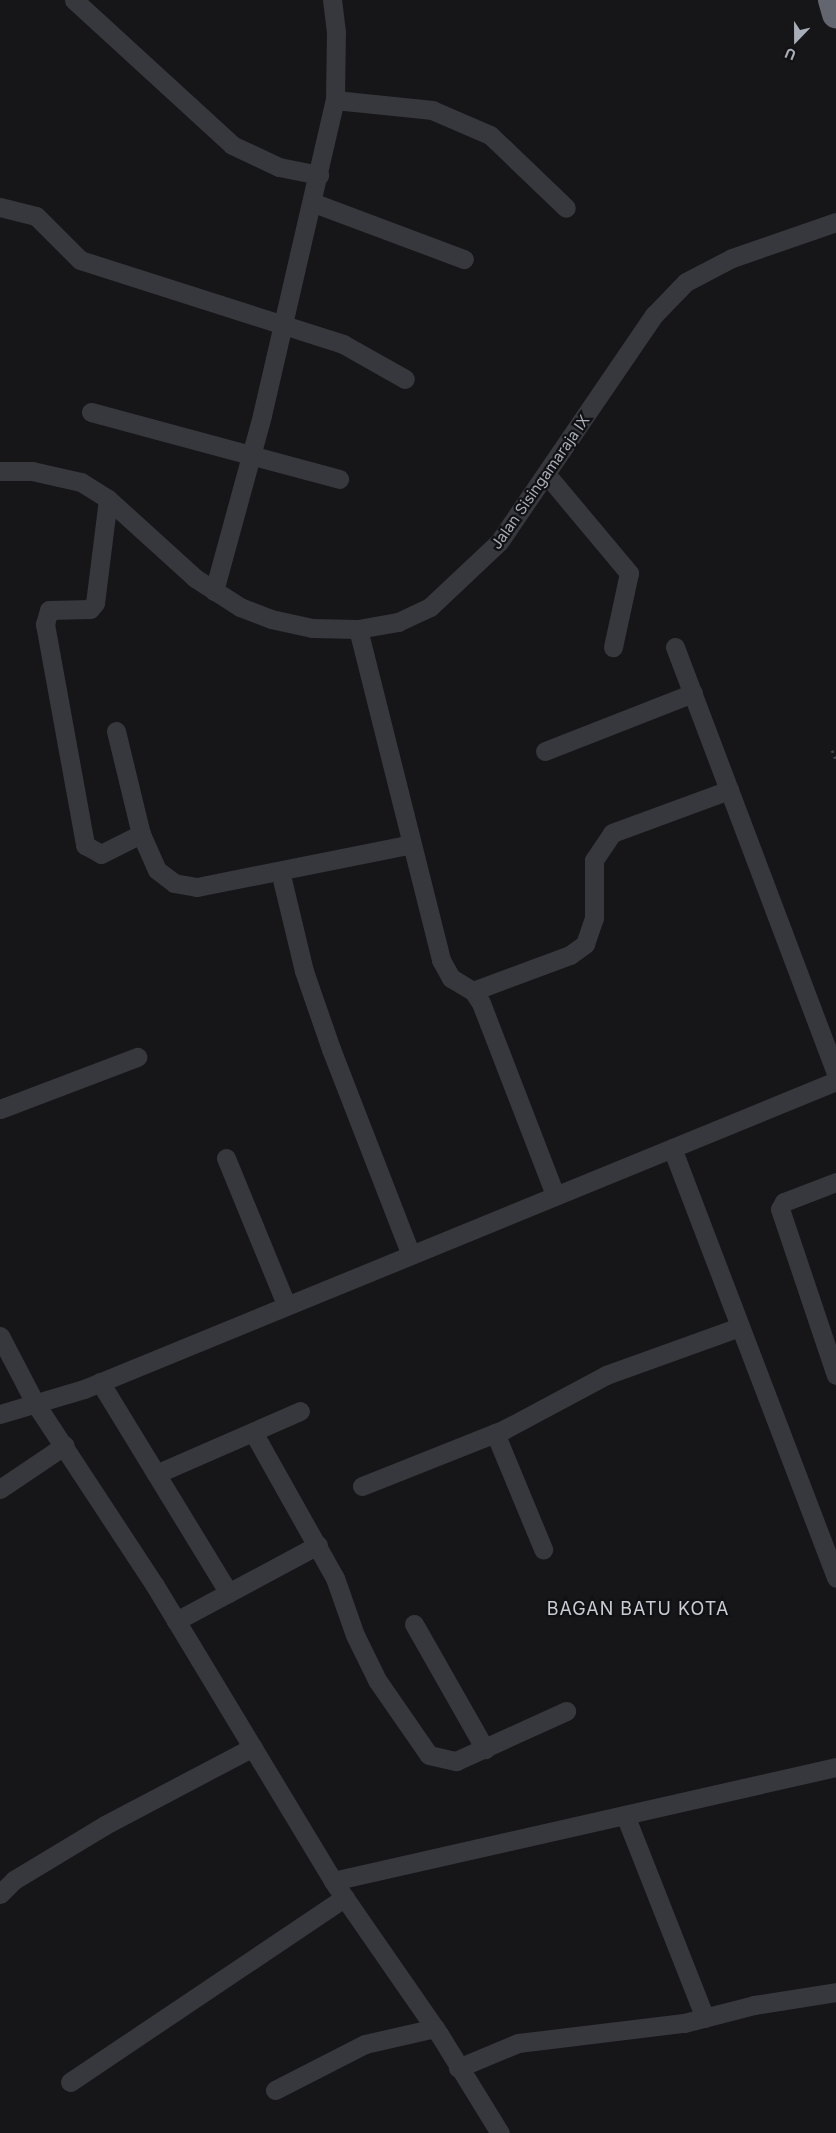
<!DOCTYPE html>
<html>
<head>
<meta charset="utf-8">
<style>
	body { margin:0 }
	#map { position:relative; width:836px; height:2133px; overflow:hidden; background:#161618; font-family:Inter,sans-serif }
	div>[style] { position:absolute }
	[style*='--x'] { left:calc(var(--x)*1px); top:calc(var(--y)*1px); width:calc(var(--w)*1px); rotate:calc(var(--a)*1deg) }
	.path>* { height:3px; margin-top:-1.5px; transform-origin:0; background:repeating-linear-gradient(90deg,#3d3f44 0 2.5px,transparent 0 6.5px) }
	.minor>* { height:19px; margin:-9.5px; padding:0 9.5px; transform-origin:9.5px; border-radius:9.5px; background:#37383d }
	.highway>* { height:28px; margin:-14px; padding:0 14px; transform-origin:14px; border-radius:14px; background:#63666e }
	span { translate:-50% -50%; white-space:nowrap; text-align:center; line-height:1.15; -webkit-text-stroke:4.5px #111113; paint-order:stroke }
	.street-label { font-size:15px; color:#a8adb8 }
	.quarter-label { font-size:18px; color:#c9ccd4; letter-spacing:1px }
	.north { position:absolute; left:771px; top:15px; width:50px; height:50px; -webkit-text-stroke:4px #111113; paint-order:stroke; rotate:202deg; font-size:14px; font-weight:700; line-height:20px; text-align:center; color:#a8adb8 }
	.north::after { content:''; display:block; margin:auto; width:18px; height:22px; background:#a8adb8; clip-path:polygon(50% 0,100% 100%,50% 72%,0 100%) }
</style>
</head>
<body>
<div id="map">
	<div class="path">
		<div style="--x:832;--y:750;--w:11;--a:68"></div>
	</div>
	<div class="minor">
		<div style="--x:74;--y:0;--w:214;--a:42.5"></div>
		<div style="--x:232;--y:145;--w:52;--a:25.1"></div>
		<div style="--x:279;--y:167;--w:41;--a:11.3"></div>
		<div style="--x:335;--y:100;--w:98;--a:5.9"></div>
		<div style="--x:432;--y:110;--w:63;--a:23.3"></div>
		<div style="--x:490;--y:135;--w:105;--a:43.8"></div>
		<div style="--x:314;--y:203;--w:160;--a:20.5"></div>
		<div style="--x:0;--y:207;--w:37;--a:14"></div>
		<div style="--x:36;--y:216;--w:62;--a:45"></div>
		<div style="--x:80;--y:260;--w:276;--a:17.7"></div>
		<div style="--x:343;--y:344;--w:71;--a:29.4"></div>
		<div style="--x:91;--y:412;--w:257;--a:15.1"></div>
		<div style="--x:0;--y:471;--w:32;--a:0"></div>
		<div style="--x:32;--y:471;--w:50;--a:12.7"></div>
		<div style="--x:81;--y:482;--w:32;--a:32"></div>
		<div style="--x:108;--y:499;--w:118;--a:42.2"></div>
		<div style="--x:195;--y:578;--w:54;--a:32.8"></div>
		<div style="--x:240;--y:607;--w:33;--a:21"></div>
		<div style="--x:271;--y:619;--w:42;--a:12.4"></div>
		<div style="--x:312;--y:628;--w:46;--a:1.2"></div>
		<div style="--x:358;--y:629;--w:41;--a:-9.9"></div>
		<div style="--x:398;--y:622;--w:35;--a:-25"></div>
		<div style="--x:430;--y:607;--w:95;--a:-43.3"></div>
		<div style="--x:499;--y:542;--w:275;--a:-55.7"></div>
		<div style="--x:654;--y:315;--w:46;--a:-45.9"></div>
		<div style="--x:686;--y:282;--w:52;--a:-27.6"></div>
		<div style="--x:732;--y:258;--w:110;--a:-19.1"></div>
		<div style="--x:547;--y:475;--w:128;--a:50.1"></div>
		<div style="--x:629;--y:573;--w:76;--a:102.2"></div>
		<div style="--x:108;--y:499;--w:105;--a:97.1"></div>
		<div style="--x:95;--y:603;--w:8;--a:130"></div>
		<div style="--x:90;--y:609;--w:41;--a:178.6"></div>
		<div style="--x:49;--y:610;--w:15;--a:106"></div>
		<div style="--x:45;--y:624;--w:225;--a:79.7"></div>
		<div style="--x:85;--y:845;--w:18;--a:29"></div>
		<div style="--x:101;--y:854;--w:45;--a:-26.6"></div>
		<div style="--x:214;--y:591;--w:182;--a:-74.7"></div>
		<div style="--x:262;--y:415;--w:323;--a:-77"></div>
		<div style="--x:335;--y:100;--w:68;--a:-89.2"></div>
		<div style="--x:336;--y:32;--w:32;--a:-97"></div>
		<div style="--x:358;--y:629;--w:341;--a:75.9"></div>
		<div style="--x:441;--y:960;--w:21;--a:61"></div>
		<div style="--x:451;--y:978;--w:26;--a:31"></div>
		<div style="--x:473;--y:991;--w:14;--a:56"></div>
		<div style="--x:481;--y:1003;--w:206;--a:68.9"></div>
		<div style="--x:675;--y:647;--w:456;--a:69.3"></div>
		<div style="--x:116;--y:731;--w:106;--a:76.4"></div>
		<div style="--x:141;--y:834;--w:39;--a:66"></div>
		<div style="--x:157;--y:870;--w:21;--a:37"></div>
		<div style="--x:174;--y:883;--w:23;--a:10"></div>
		<div style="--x:197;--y:887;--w:219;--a:-11.3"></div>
		<div style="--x:545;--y:751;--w:159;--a:-21.4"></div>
		<div style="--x:280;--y:871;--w:103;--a:76.5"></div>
		<div style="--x:304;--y:971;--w:83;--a:70.9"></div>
		<div style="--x:331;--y:1049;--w:219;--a:68.8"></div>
		<div style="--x:473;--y:991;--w:103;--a:-20.4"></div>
		<div style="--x:570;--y:955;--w:19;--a:-36"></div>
		<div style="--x:585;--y:944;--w:28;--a:-71"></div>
		<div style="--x:594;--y:918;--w:58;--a:-90"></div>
		<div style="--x:594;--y:860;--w:32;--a:-56"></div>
		<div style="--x:612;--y:833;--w:125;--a:-20.2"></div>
		<div style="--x:0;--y:1109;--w:147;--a:-20.8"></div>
		<div style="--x:672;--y:1148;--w:460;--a:69.1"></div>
		<div style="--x:226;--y:1158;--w:158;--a:67.7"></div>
		<div style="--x:836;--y:1182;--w:56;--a:159"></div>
		<div style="--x:784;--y:1202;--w:8;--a:120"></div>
		<div style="--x:780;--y:1209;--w:175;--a:71.4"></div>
		<div style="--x:0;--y:1336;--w:76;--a:62.4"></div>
		<div style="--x:35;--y:1403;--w:217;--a:56.7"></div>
		<div style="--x:154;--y:1584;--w:347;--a:58.9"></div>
		<div style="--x:333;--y:1881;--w:186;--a:55.3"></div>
		<div style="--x:439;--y:2034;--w:116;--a:58.4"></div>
		<div style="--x:100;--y:1382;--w:247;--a:58.6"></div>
		<div style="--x:0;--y:1414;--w:88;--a:-16.6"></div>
		<div style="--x:84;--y:1389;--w:813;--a:-22.27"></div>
		<div style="--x:253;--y:1432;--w:167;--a:60.7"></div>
		<div style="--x:335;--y:1578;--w:60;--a:70.7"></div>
		<div style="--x:355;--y:1635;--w:50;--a:63.9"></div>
		<div style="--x:377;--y:1680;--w:91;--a:55.3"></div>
		<div style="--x:429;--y:1755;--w:28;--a:13"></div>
		<div style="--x:456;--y:1761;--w:121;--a:-24.4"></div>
		<div style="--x:495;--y:1433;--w:126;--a:67.5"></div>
		<div style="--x:156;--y:1474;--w:157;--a:-23.6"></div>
		<div style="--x:362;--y:1486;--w:154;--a:-21.7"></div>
		<div style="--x:505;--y:1429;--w:115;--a:-28.1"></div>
		<div style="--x:606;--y:1375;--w:141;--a:-19.8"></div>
		<div style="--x:0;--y:1489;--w:78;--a:-34.1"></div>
		<div style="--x:176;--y:1621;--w:161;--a:-28.2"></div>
		<div style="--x:414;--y:1624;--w:144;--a:60.4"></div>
		<div style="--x:625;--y:1815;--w:218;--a:68.5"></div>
		<div style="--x:333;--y:1881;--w:516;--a:-12.77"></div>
		<div style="--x:0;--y:1894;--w:20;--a:-45"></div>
		<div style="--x:14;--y:1880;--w:106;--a:-31.1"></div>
		<div style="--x:105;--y:1825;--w:167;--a:-27.8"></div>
		<div style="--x:458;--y:2068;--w:65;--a:-22.6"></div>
		<div style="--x:518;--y:2043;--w:167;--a:-6.9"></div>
		<div style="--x:684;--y:2023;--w:72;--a:-14.4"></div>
		<div style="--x:754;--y:2005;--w:83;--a:-9"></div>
		<div style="--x:70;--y:2082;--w:331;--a:-33.9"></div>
		<div style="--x:275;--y:2090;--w:101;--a:-27.1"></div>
		<div style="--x:365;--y:2044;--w:72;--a:-12.9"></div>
	</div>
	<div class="highway">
		<div style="--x:832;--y:0;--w:15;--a:74"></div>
	</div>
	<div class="street-label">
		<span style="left:540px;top:482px;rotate:-55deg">Jalan Sisingamaraja IX</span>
	</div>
	<div class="quarter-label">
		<span style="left:638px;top:1609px">BAGAN BATU KOTA</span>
	</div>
	<div class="north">U</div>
</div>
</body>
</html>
